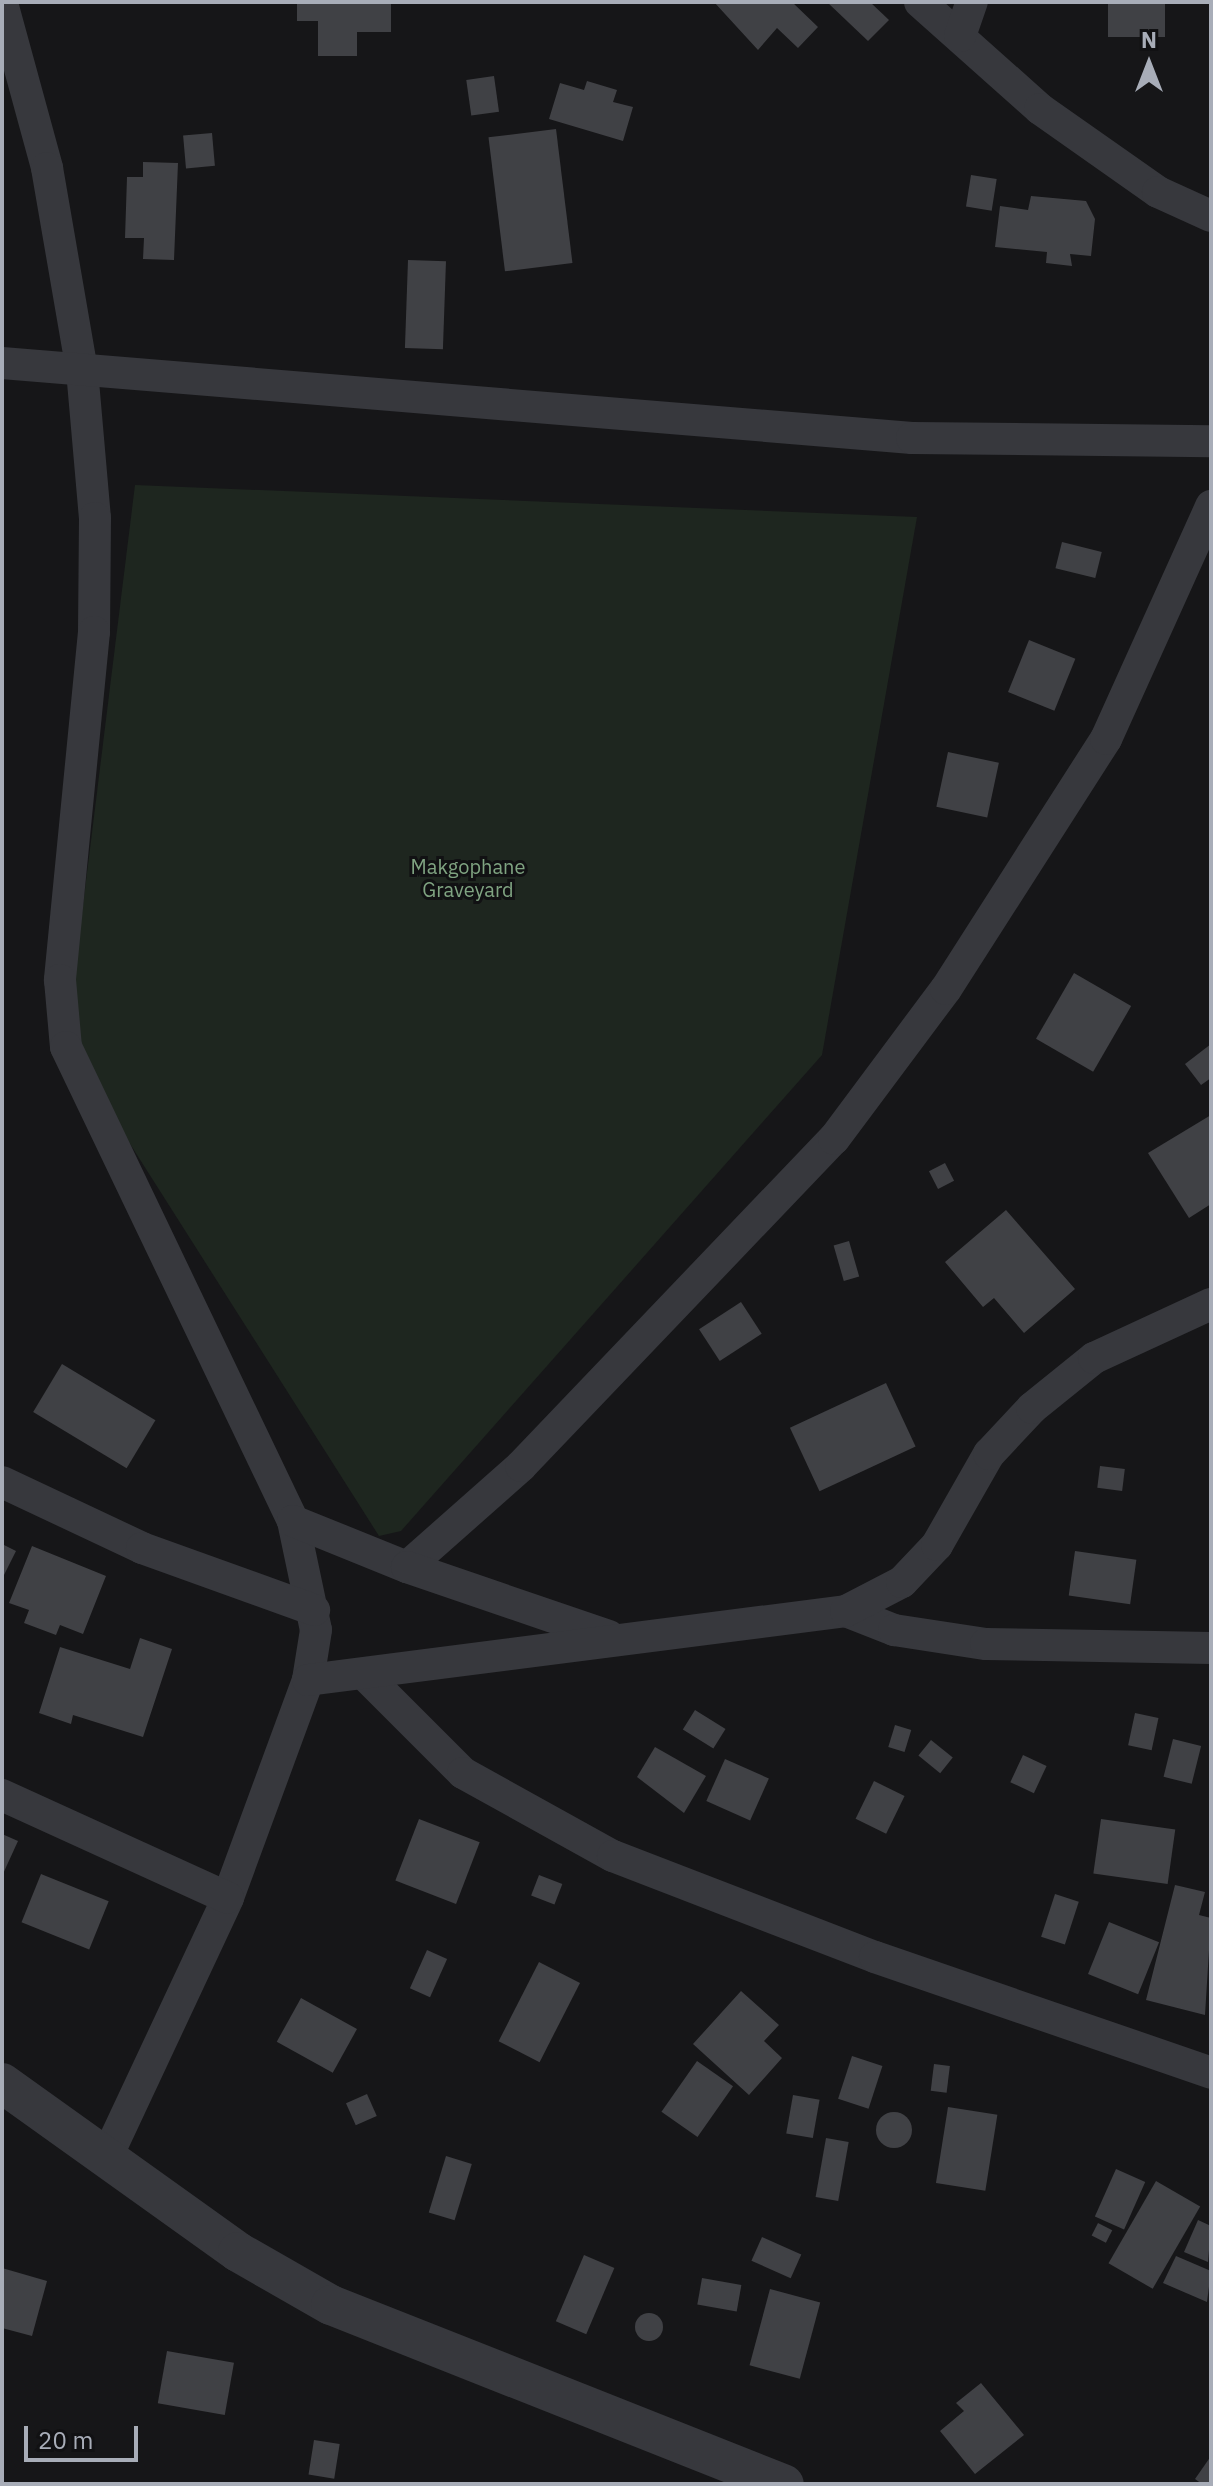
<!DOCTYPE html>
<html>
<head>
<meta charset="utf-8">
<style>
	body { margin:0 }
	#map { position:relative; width:1213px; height:2486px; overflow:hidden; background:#161618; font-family:"IBM Plex Sans",sans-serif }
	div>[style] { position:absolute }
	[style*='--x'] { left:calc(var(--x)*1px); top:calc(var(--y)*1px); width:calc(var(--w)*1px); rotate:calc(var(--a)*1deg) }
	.green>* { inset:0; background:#1e261f }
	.building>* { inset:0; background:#404145; transform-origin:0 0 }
	.round { border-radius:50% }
	.minor>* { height:32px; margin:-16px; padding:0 16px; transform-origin:16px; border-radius:16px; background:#37383d }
	.tertiary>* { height:40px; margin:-20px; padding:0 20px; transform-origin:20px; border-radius:20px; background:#37383d }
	span { translate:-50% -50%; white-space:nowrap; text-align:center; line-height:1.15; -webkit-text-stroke:6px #111113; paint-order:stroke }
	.park-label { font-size:20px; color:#7fa381 }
	.frame { position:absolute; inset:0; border:4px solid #a8adb8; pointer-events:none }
	.north { position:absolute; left:1109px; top:24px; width:80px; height:80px; -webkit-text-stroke:6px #111113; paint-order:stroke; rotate:0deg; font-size:22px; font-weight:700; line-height:32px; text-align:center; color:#a8adb8 }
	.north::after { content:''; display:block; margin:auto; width:28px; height:36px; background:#a8adb8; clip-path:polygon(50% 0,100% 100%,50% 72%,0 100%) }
	.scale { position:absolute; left:24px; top:2426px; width:114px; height:36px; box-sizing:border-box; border:4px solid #a8adb8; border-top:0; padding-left:10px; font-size:24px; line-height:28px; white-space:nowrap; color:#a8adb8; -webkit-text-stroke:6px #111113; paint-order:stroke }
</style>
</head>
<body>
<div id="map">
	<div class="green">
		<div style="clip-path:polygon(135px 485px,917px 517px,822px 1055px,401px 1531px,379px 1536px,66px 1043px)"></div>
	</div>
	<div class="building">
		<div style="clip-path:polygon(297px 2px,391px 2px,391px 32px,357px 32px,357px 56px,318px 56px,318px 21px,297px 21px)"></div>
		<div style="clip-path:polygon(714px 2px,792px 2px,818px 27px,798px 48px,777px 28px,758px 50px)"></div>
		<div style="clip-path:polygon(827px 2px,870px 2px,889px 20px,868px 41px)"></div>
		<div style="left:1108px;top:2px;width:57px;height:35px"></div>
		<div style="left:494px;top:76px;width:36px;height:28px;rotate:82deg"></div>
		<div style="clip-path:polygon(587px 81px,617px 90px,613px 102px,633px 107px,623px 141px,549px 119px,560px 83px,584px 90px)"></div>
		<div style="left:556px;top:129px;width:135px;height:68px;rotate:83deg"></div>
		<div style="left:212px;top:133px;width:33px;height:29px;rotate:85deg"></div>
		<div style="clip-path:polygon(143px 162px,178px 163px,174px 260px,143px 259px,144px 238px,125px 238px,127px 177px,143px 177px)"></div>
		<div style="left:971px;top:175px;width:26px;height:32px;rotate:9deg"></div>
		<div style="clip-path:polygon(1031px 196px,1086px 201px,1095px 219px,1091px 256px,1070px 254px,1072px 266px,1046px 263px,1047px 252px,995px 247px,1000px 206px,1028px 210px)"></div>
		<div style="left:408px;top:260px;width:38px;height:88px;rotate:2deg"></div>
		<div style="left:1062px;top:542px;width:41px;height:27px;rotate:14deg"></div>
		<div style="left:1029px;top:640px;width:50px;height:56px;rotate:22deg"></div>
		<div style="left:948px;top:752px;width:52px;height:56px;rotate:12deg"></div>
		<div style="left:1074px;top:973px;width:66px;height:76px;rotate:30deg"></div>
		<div style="clip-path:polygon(1211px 1044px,1211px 1078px,1201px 1085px,1185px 1064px)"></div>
		<div style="clip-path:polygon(1211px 1115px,1211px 1204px,1189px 1218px,1148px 1153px)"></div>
		<div style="left:945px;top:1163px;width:20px;height:18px;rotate:63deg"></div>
		<div style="clip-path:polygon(1006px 1210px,1075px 1289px,1024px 1333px,994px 1298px,983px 1307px,945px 1262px)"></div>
		<div style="left:849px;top:1241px;width:37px;height:16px;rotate:74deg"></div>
		<div style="left:741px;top:1302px;width:38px;height:50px;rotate:57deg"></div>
		<div style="left:62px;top:1364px;width:109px;height:56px;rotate:31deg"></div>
		<div style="left:886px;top:1383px;width:70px;height:106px;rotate:65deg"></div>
		<div style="left:1100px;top:1466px;width:25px;height:22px;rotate:7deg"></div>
		<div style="clip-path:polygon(2px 1544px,16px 1551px,2px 1579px)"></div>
		<div style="clip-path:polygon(32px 1546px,106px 1576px,83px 1634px,60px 1625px,56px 1635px,24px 1623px,29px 1610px,9px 1603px)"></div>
		<div style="left:1075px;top:1551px;width:62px;height:45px;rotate:8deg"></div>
		<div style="clip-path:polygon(140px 1638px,172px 1649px,143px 1737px,73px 1715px,71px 1724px,39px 1713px,60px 1647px,130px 1669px)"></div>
		<div style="left:695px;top:1710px;width:36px;height:23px;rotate:32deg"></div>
		<div style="left:1135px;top:1713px;width:24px;height:33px;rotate:12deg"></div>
		<div style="left:895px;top:1725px;width:17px;height:23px;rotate:17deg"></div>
		<div style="left:1173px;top:1739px;width:29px;height:39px;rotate:14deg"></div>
		<div style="left:931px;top:1740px;width:28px;height:20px;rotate:39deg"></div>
		<div style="clip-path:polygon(655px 1747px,706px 1776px,684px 1813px,637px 1777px)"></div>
		<div style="left:1023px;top:1755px;width:26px;height:30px;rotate:25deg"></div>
		<div style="left:725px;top:1759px;width:48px;height:46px;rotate:24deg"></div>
		<div style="left:874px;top:1781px;width:34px;height:42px;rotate:26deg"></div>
		<div style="left:419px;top:1819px;width:65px;height:66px;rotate:21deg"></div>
		<div style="left:1101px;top:1819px;width:75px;height:55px;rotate:8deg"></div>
		<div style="clip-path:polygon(2px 1834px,18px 1841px,2px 1876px)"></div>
		<div style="left:41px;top:1874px;width:73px;height:52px;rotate:22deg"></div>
		<div style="left:539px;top:1875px;width:25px;height:22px;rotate:21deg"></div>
		<div style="clip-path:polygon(1175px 1885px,1205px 1892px,1199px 1915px,1211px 1918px,1205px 2015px,1146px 2000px)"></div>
		<div style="left:1055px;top:1894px;width:25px;height:45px;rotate:18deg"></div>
		<div style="left:1109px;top:1922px;width:54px;height:56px;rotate:22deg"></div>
		<div style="left:427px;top:1950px;width:22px;height:42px;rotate:24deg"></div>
		<div style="left:539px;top:1962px;width:46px;height:89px;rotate:27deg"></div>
		<div style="clip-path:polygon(741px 1991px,779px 2025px,764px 2041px,782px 2058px,749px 2095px,693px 2044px)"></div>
		<div style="left:301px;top:1998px;width:64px;height:50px;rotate:29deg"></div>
		<div style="left:852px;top:2056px;width:32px;height:45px;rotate:18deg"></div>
		<div style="left:697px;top:2061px;width:44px;height:62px;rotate:35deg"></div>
		<div style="left:934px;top:2064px;width:16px;height:27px;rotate:7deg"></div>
		<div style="left:367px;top:2094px;width:24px;height:23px;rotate:66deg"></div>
		<div style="left:793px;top:2095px;width:27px;height:39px;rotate:10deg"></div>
		<div style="left:948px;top:2107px;width:50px;height:77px;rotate:9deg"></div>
		<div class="round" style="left:876px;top:2112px;width:36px;height:36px"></div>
		<div style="left:826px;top:2138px;width:23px;height:60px;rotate:10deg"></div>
		<div style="left:446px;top:2156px;width:27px;height:59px;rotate:17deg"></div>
		<div style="left:1116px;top:2169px;width:32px;height:52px;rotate:24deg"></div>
		<div style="left:1156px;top:2181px;width:51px;height:95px;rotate:30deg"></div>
		<div style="clip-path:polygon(1198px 2220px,1211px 2226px,1208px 2262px,1184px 2252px)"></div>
		<div style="left:1098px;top:2223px;width:16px;height:14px;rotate:27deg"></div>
		<div style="left:762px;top:2237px;width:43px;height:26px;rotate:24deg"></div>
		<div style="left:584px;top:2255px;width:33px;height:72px;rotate:23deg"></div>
		<div style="clip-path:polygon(1176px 2256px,1211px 2271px,1207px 2302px,1163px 2283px)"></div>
		<div style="clip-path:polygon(2px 2268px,47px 2281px,32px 2336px,2px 2328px)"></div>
		<div style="left:702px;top:2278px;width:40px;height:27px;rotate:10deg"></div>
		<div style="left:770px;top:2289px;width:52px;height:79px;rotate:15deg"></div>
		<div class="round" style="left:635px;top:2313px;width:28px;height:28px"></div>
		<div style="left:167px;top:2351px;width:68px;height:53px;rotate:10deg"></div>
		<div style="clip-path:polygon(981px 2383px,1024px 2435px,975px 2474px,940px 2431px,964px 2411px,956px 2403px)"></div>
		<div style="left:314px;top:2440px;width:26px;height:35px;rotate:9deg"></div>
		<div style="clip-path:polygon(1211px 2456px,1211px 2484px,1202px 2484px,1195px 2479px)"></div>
	</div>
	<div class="minor">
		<div style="--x:920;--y:2;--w:161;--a:41.7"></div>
		<div style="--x:1040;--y:109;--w:144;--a:35.1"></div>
		<div style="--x:1158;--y:192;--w:58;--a:24.4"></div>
		<div style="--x:2;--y:3;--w:171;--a:74.7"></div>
		<div style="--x:47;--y:168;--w:205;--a:80.2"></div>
		<div style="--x:82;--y:370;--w:149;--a:85"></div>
		<div style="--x:95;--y:518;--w:114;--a:90.5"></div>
		<div style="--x:94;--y:632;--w:350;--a:95.6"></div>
		<div style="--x:60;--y:980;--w:67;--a:84.9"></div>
		<div style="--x:66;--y:1047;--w:526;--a:64.41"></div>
		<div style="--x:293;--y:1521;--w:111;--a:78.1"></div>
		<div style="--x:316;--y:1630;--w:51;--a:99.1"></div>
		<div style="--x:308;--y:1680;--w:232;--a:110.2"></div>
		<div style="--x:228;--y:1898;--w:287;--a:115.1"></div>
		<div style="--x:960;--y:36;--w:36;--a:-71"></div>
		<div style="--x:2;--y:363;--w:913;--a:4.71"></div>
		<div style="--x:912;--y:438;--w:299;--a:0.6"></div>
		<div style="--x:2;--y:1482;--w:155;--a:25.2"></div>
		<div style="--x:142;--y:1548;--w:183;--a:19.8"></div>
		<div style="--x:293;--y:1521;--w:123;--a:22"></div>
		<div style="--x:407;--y:1567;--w:152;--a:-41.5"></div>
		<div style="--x:521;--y:1466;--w:453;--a:-46.3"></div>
		<div style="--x:834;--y:1139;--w:187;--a:-53.3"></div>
		<div style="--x:946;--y:989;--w:297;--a:-57.4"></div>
		<div style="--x:1106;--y:739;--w:256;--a:-65.7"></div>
		<div style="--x:407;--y:1567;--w:213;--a:18.9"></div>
		<div style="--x:846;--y:1611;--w:52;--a:21.6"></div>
		<div style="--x:894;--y:1630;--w:93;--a:8.7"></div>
		<div style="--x:986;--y:1644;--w:225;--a:1"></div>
		<div style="--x:364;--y:1674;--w:140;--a:45"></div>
		<div style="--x:463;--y:1773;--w:171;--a:29"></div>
		<div style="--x:613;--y:1856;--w:281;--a:21.1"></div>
		<div style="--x:875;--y:1957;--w:355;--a:19"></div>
		<div style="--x:308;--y:1680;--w:542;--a:-7.31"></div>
		<div style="--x:846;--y:1611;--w:63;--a:-27.4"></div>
		<div style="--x:902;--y:1582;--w:51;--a:-46.6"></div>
		<div style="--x:937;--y:1545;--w:105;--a:-60.3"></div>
		<div style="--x:989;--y:1454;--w:63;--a:-46.9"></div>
		<div style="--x:1032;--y:1408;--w:80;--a:-38.9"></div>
		<div style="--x:1094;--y:1358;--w:129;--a:-24.8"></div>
		<div style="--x:2;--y:1795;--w:248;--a:24.5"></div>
	</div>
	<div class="tertiary">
		<div style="--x:2;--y:2083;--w:290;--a:35.6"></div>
		<div style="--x:238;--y:2252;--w:107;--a:29.7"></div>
		<div style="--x:331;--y:2305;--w:487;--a:21.6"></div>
	</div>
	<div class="park-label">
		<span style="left:468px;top:878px">Makgophane<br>Graveyard</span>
	</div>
	<div class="frame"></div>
	<div class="north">N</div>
	<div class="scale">20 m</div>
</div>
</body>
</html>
